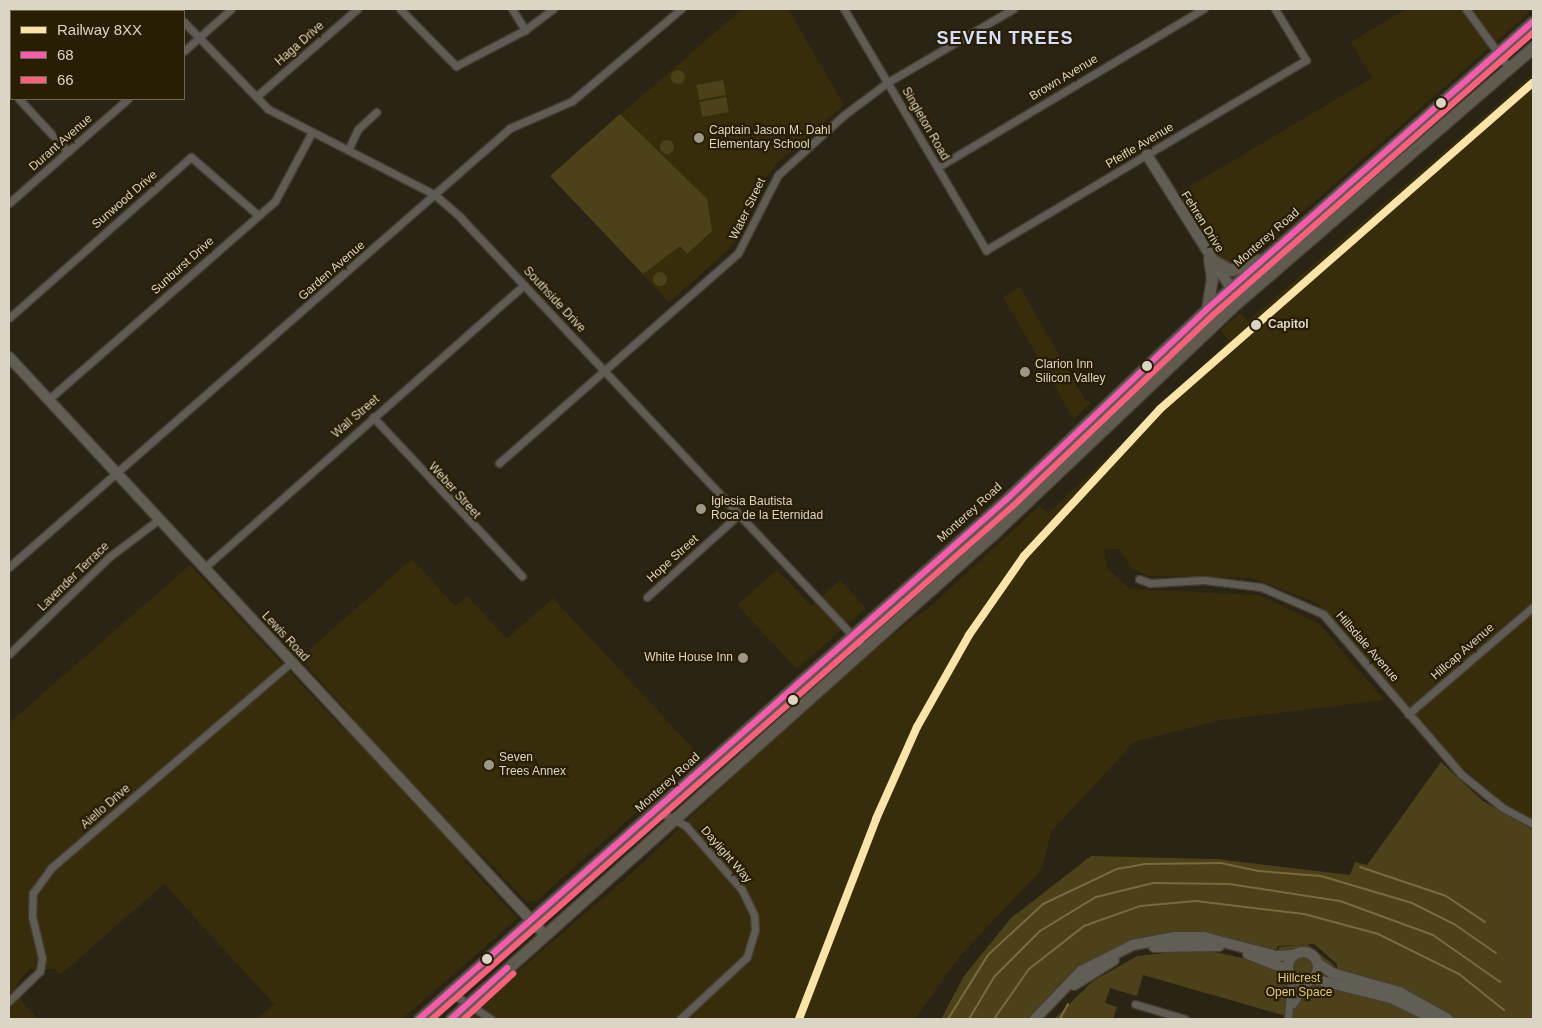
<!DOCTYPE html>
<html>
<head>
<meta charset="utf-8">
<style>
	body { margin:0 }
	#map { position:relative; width:1542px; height:1028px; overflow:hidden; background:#2a2414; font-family:Arial,sans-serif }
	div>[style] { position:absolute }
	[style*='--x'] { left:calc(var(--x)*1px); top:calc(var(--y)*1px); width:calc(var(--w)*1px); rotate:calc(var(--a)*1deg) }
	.built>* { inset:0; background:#382d0a }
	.green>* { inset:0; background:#4d4119; transform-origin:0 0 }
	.round { border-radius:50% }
	.stream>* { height:2px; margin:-1px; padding:0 1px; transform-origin:1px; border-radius:1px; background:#7a6b3e }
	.roads { filter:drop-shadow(1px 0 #453f32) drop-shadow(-1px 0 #453f32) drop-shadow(0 1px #453f32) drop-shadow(0 -1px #453f32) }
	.street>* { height:7px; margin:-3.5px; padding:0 3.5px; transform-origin:3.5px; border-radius:3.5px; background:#5f5c55 }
	.secondary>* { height:10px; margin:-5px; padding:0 5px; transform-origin:5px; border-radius:5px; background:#615e55 }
	.secondary>.ring { margin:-5px; padding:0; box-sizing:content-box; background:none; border:10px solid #615e55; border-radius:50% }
	.primary>* { height:11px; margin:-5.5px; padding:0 5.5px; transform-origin:5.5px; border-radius:5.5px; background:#605b50 }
	.bus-1>* { height:6px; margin:-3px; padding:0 3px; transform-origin:3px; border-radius:3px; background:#f75aaf }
	.bus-2>* { height:6px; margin:-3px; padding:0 3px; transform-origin:3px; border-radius:3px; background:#f8607d }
	.rail-1>* { height:8px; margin:-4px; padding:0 4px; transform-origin:4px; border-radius:4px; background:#fae4a7 }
	.dots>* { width:14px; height:14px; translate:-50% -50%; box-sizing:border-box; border:2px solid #281e03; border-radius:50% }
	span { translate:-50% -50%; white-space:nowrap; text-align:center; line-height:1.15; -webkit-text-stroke:4.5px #281e03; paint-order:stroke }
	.street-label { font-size:12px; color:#dbd5c5 }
	.poi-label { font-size:12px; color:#dbd5c5 }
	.left { translate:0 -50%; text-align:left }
	.right { translate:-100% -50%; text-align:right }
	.stop-label { font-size:12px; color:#dbd5c5; font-weight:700 }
	.park-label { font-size:12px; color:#e1c67c }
	.district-label { font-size:18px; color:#d5defa; font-weight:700; letter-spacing:1px }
	.frame { position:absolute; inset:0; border:10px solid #dbd5c5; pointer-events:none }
	.legend { position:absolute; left:10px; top:10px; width:175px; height:90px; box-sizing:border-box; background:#281e03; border:1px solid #706751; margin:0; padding:6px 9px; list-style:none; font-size:15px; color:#dbd5c5 }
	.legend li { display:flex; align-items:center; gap:10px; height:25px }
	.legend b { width:25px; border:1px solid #706751 }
</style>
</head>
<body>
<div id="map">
	<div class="built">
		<div style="clip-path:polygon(742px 9px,788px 9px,844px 105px,778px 162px,760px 185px,743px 229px,727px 251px,669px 302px,550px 176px)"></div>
		<div style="clip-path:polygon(1406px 9px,1533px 9px,1258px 251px,1237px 265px,1228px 267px,1221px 262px,1180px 192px,1372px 78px,1351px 42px)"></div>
		<div style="clip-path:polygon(1533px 74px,1533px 819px,1504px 803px,1446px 753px,1317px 603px,1252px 578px,1148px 576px,1132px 568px,1119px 549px,1104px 550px,1107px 568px,1130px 589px,1259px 595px,1319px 624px,1384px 700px,1221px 720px,1134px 742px,1051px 832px,1042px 869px,959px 957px,915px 1019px,463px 1019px,641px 865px,831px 682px,937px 601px,1039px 506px,1049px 513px,1229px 341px,1221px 330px,1240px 313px,1248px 321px)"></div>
		<div style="clip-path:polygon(1020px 287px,1085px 400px,1091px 402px,1074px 419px,1003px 297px)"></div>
		<div style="clip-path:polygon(412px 559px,455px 606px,467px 596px,507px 639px,553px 598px,700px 756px,536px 901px,526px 901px,477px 850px,464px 861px,518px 918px,402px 1019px,256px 1019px,274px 1004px,164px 884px,60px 975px,55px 969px,29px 969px,16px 985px,23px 1003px,38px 1019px,9px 1019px,9px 723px,190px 565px,343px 729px,354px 719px,300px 658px)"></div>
		<div style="clip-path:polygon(777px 570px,811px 606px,840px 580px,866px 608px,797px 669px,737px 605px)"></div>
	</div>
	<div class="green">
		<div class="round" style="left:671px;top:70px;width:14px;height:14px"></div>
		<div style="left:723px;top:80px;width:15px;height:27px;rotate:79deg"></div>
		<div style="left:726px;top:97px;width:15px;height:27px;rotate:79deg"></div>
		<div style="clip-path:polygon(620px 114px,707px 199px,712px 231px,687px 254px,680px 246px,643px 274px,550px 176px)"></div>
		<div class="round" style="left:660px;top:140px;width:14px;height:14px"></div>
		<div class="round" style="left:653px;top:272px;width:14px;height:14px"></div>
		<div style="clip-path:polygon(1441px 762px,1483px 801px,1533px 830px,1533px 1019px,1453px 1019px,1399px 988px,1337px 970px,1337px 964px,1314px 944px,1278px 946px,1275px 951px,1203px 934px,1130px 942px,1112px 950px,1061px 982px,1031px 1019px,941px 1019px,964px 976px,1011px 918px,1091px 856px,1216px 859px,1350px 875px,1355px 862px,1367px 865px)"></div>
		<div style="clip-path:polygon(1307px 944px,1334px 965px,1331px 979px,1434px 1019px,1296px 1019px,1143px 975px,1137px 996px,1110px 988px,1105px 1003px,1117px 1007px,1113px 1019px,1054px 1019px,1093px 981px,1137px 956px,1202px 949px,1272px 965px,1279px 947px)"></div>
	</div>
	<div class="stream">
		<div style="--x:1360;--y:867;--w:91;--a:18.6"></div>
		<div style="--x:1446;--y:896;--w:47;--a:33.7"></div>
		<div style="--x:948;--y:1019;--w:75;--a:-58"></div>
		<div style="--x:988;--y:955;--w:75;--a:-42.8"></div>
		<div style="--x:1043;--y:904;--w:82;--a:-25.3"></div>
		<div style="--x:1117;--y:869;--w:27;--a:-10"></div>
		<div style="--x:1144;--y:864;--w:77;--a:-0.7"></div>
		<div style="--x:1221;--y:863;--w:38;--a:12"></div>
		<div style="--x:1258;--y:871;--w:63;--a:4.5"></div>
		<div style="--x:1321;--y:876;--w:95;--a:16.5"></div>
		<div style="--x:1412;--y:903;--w:47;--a:26.6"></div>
		<div style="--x:1454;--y:924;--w:51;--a:34.6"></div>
		<div style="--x:969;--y:1019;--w:49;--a:-59.2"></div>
		<div style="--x:994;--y:977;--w:65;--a:-45"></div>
		<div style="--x:1040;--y:931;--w:66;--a:-31.3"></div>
		<div style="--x:1096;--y:897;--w:59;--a:-13.8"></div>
		<div style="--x:1153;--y:883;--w:76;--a:0.8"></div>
		<div style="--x:1229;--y:884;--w:112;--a:8.7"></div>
		<div style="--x:1340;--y:901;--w:99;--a:20.1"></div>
		<div style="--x:1433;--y:935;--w:82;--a:35"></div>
		<div style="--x:994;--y:1019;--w:61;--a:-55"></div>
		<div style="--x:1029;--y:969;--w:70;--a:-38"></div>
		<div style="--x:1084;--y:926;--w:59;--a:-19.7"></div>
		<div style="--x:1140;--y:906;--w:56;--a:-5.1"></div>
		<div style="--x:1196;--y:901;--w:109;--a:6.9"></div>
		<div style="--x:1304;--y:914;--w:77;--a:15.1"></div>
		<div style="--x:1378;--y:934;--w:90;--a:26.3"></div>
		<div style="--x:1459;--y:974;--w:58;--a:38.7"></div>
		<div style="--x:1060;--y:1019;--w:17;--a:-62"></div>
	</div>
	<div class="roads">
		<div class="street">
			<div style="--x:55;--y:9;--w:4;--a:34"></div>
			<div style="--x:171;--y:9;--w:4;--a:34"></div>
			<div style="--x:400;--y:9;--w:80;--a:45.5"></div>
			<div style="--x:456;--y:66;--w:78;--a:-27.6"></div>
			<div style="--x:525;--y:30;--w:35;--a:-37"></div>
			<div style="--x:512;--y:9;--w:25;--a:58"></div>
			<div style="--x:844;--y:9;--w:280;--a:59.5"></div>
			<div style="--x:986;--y:250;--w:372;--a:-30.7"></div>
			<div style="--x:1306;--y:60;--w:60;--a:-121.3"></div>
			<div style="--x:1466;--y:9;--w:73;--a:53.9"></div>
			<div style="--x:184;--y:22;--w:121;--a:46"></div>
			<div style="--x:268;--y:109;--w:188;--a:27.2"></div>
			<div style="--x:435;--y:195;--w:35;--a:41"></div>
			<div style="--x:461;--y:218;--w:591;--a:46.85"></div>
			<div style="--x:184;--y:51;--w:63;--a:-41.8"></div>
			<div style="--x:9;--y:87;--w:4;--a:56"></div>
			<div style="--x:257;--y:96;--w:133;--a:-41"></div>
			<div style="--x:19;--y:99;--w:72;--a:47.2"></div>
			<div style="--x:348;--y:150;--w:23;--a:-65"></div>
			<div style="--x:358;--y:129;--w:25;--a:-43"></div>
			<div style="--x:938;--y:167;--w:309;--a:-30.8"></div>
			<div style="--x:9;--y:203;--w:158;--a:-41.2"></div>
			<div style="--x:9;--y:318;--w:243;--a:-41.5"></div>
			<div style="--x:191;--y:157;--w:89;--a:40.9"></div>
			<div style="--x:49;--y:399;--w:300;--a:-41.2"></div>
			<div style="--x:275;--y:201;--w:76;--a:-61.8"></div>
			<div style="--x:373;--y:417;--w:218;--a:46.9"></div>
			<div style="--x:499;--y:463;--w:318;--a:-41.3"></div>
			<div style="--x:738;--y:253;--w:88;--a:-62.9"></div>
			<div style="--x:778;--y:175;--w:89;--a:-42.3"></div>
			<div style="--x:844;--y:115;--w:55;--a:-36.9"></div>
			<div style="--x:888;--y:82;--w:145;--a:-30.3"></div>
			<div style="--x:9;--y:567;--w:666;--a:-41.23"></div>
			<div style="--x:510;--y:128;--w:68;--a:-23.5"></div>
			<div style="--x:572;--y:101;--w:143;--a:-40.2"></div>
			<div style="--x:204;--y:568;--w:427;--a:-41.5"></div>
			<div style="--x:1139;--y:579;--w:12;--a:20"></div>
			<div style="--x:1150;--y:583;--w:54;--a:-3.2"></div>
			<div style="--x:1204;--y:580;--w:57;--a:7"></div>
			<div style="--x:1261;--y:587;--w:68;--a:23.5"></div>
			<div style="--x:1323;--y:614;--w:211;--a:49.2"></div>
			<div style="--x:1461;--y:774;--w:54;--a:39"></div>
			<div style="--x:1503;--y:808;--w:34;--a:28"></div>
			<div style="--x:647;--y:597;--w:121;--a:-42"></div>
			<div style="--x:9;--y:654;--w:139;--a:-44.1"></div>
			<div style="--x:109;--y:557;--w:61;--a:-37.1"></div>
			<div style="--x:1408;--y:714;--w:165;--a:-40.6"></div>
			<div style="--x:658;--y:811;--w:32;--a:28"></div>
			<div style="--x:686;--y:826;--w:85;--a:48.8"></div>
			<div style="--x:742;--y:890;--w:28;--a:64"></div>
			<div style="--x:754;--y:915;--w:15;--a:86"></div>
			<div style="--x:755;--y:930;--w:28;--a:107"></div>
			<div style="--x:747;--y:957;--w:91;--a:137.2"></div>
			<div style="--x:450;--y:992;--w:49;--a:33.4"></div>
			<div style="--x:9;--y:1001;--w:43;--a:-44.1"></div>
			<div style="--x:40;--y:971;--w:13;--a:-81"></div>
			<div style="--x:42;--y:958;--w:43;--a:-103.4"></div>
			<div style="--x:32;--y:916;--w:23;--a:-88"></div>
			<div style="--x:33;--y:893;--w:31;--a:-54"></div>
			<div style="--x:51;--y:868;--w:316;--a:-40.6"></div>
			<div style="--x:1135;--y:1004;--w:52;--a:16.7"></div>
			<div style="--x:1293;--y:1004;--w:27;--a:-56"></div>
			<div style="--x:1288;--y:1019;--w:42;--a:-85.9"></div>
		</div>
		<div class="secondary">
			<div style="--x:1147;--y:155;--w:173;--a:57.8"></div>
			<div style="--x:9;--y:357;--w:785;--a:47.17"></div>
			<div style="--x:1154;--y:947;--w:65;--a:-0.9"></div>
			<div class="ring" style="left:1288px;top:952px;width:20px;height:20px"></div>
			<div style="--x:1248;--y:954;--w:43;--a:21.8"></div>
			<div style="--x:1319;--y:964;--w:16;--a:35"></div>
			<div style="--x:1332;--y:973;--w:70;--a:15.8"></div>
			<div style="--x:1399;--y:992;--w:56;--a:28.9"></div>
			<div style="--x:1314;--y:979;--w:79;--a:13.9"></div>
			<div style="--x:1391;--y:998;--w:48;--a:26"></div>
			<div style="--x:1074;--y:985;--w:47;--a:-32"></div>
			<div style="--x:1035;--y:1019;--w:66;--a:-46.2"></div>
			<div style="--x:1081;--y:971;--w:58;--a:-26.6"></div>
			<div style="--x:1133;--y:945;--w:42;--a:-11"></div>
			<div style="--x:1174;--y:937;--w:30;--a:0"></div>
			<div style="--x:1204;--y:937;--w:74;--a:14.8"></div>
			<div style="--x:1276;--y:956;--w:18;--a:-3"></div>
		</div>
		<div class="primary">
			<div style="--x:1209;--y:258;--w:25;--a:29"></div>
			<div style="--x:1231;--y:270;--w:30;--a:-20"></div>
			<div style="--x:1207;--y:309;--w:30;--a:-81"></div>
			<div style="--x:1212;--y:279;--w:21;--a:-98"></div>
			<div style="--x:419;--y:1019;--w:786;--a:-41.49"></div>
			<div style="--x:1008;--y:498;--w:274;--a:-43.5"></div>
			<div style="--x:1207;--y:309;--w:434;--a:-41.4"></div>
			<div style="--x:451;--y:1019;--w:726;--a:-41.82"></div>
			<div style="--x:992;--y:535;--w:340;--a:-43.5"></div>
			<div style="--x:1239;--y:301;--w:389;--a:-40.8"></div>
		</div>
	</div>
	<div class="bus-1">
		<div style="--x:419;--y:1019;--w:786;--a:-41.49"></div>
		<div style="--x:1008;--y:498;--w:274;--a:-43.5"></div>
		<div style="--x:1207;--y:309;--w:434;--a:-41.4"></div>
		<div style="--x:451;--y:1019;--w:76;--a:-42.3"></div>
	</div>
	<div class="bus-2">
		<div style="--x:432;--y:1019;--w:776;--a:-41.45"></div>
		<div style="--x:1014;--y:505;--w:275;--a:-43.7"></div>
		<div style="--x:1213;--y:315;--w:427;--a:-41.4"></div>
		<div style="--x:464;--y:1019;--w:67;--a:-42.6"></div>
	</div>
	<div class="rail-1">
		<div style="--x:799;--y:1019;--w:214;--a:-68.9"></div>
		<div style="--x:876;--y:819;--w:101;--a:-66"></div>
		<div style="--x:917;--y:727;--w:106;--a:-60.5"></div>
		<div style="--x:969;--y:635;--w:96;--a:-55.2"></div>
		<div style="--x:1024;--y:556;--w:200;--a:-47.2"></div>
		<div style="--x:1160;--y:409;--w:495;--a:-41.2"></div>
	</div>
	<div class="dots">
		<div style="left:1441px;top:103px;background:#dbd5c5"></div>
		<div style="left:699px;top:138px;background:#9d9787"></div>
		<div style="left:1256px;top:325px;background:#dbd5c5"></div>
		<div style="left:1147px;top:366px;background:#dbd5c5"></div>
		<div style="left:1025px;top:372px;background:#9d9787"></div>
		<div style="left:701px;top:509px;background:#9d9787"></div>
		<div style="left:743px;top:658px;background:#9d9787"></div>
		<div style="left:793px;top:700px;background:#dbd5c5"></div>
		<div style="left:489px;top:765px;background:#9d9787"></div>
		<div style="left:487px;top:959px;background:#dbd5c5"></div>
	</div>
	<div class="street-label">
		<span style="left:300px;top:44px;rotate:-41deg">Haga Drive</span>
		<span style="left:1064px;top:78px;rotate:-31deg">Brown Avenue</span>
		<span style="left:925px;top:124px;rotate:60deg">Singleton Road</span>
		<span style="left:61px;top:143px;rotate:-41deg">Durant Avenue</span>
		<span style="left:1140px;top:146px;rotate:-31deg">Pfeifle Avenue</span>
		<span style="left:125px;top:200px;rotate:-41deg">Sunwood Drive</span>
		<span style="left:748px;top:209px;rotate:-64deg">Water Street</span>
		<span style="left:1202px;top:222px;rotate:58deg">Fehren Drive</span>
		<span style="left:1267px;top:238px;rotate:-41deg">Monterey Road</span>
		<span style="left:183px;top:266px;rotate:-42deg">Sunburst Drive</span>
		<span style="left:332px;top:271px;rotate:-41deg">Garden Avenue</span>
		<span style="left:554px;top:300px;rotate:47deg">Southside Drive</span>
		<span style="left:356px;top:417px;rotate:-41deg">Wall Street</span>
		<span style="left:454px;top:491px;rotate:48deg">Weber Street</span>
		<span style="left:970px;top:513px;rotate:-42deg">Monterey Road</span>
		<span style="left:673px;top:559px;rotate:-42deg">Hope Street</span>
		<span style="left:74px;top:577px;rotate:-44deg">Lavender Terrace</span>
		<span style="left:285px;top:637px;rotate:47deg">Lewis Road</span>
		<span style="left:1367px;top:647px;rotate:49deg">Hillsdale Avenue</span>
		<span style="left:1463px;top:652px;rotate:-41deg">Hillcap Avenue</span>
		<span style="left:668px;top:783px;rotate:-42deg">Monterey Road</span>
		<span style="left:106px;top:807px;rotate:-41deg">Aiello Drive</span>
		<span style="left:726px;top:855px;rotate:49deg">Daylight Way</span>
	</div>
	<div class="poi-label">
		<span class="left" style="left:709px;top:138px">Captain Jason M. Dahl<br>Elementary School</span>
		<span class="left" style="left:1035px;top:372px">Clarion Inn<br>Silicon Valley</span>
		<span class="left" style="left:711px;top:509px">Iglesia Bautista<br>Roca de la Eternidad</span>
		<span class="right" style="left:733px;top:658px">White House Inn</span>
		<span class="left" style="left:499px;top:765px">Seven<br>Trees Annex</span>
	</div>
	<div class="stop-label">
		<span class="left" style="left:1268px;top:325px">Capitol</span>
	</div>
	<div class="park-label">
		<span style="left:1299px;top:986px">Hillcrest<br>Open Space</span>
	</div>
	<div class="district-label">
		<span style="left:1005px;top:38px">SEVEN TREES</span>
	</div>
	<div class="frame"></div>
	<ul class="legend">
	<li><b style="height:6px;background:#fae4a7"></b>Railway 8XX</li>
	<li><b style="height:6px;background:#f75aaf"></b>68</li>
	<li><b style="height:6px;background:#f8607d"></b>66</li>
	</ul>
</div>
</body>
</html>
